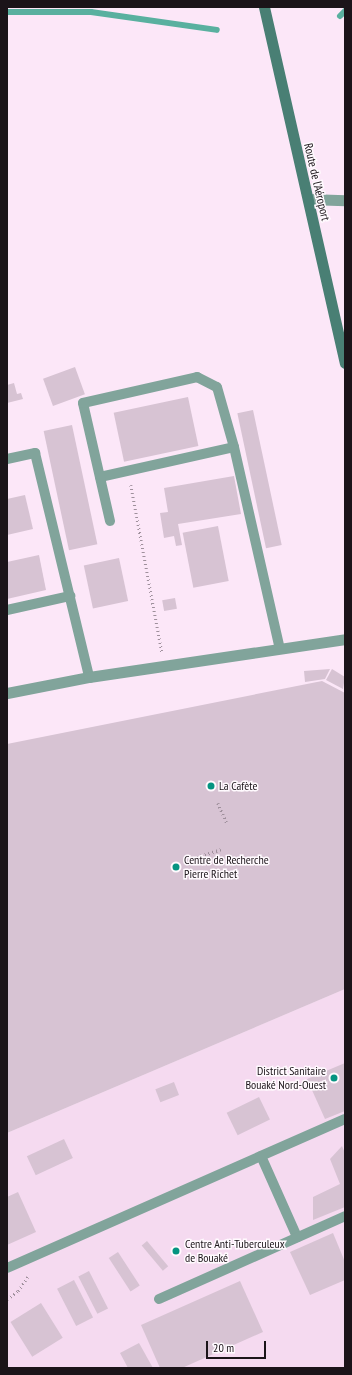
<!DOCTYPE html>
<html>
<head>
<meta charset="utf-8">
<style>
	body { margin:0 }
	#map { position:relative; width:352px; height:1375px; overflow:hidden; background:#fce7f8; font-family:"PT Sans Narrow",sans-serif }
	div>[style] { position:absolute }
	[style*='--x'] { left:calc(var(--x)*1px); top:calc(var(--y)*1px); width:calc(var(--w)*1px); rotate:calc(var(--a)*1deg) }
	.built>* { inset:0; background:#f5daf0 }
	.stream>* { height:6px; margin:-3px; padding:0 3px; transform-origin:3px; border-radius:3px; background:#59b09f }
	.building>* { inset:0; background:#d7c3d3; transform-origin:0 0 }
	.path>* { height:2.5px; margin-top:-1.25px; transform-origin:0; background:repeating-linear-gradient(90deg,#9f909c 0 1px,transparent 0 4px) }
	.service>* { height:10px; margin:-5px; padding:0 5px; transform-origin:5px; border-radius:5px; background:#81a49b }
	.minor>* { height:11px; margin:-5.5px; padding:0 5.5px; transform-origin:5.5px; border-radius:5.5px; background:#81a49b }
	.secondary>* { height:11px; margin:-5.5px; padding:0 5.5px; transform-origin:5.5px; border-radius:5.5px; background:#497f74 }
	.dots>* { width:11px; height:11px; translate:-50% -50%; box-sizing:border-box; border:2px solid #fffafe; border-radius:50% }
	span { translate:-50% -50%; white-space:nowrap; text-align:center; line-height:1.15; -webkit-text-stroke:3px #fffafe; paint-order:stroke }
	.street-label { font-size:12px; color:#1b1419 }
	.poi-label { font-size:12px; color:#1b1419 }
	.left { translate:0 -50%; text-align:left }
	.right { translate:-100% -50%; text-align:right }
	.frame { position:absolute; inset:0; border:8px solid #1b1419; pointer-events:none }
	.scale { position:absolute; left:206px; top:1341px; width:60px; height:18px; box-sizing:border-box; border:2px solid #1b1419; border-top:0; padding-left:5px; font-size:12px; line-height:14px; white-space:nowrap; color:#1b1419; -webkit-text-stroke:3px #fffafe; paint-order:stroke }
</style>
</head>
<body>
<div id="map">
	<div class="built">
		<div style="clip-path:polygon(345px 989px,345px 1368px,7px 1368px,7px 1133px)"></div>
	</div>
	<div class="stream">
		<div style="--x:7;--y:12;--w:84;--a:0"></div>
		<div style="--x:91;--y:12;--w:127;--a:8.1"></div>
		<div style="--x:340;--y:16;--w:7;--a:-45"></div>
	</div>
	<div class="building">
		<div style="left:75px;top:367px;width:29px;height:34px;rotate:70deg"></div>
		<div style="clip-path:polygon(14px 383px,17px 394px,21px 393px,23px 399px,7px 403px,7px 385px)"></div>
		<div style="left:188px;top:397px;width:50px;height:76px;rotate:78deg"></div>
		<div style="left:253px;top:410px;width:138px;height:16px;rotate:78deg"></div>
		<div style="left:72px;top:425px;width:122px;height:29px;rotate:78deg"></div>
		<div style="clip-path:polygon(234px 476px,241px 514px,178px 524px,182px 545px,176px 546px,174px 536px,164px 538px,160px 513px,168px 512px,164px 488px)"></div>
		<div style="clip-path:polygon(25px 495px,33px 529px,7px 535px,7px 499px)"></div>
		<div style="left:218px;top:526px;width:56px;height:36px;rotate:79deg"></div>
		<div style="clip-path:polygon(39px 555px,46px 590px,7px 599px,7px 562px)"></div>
		<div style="left:119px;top:558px;width:44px;height:36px;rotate:78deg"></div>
		<div style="left:175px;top:598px;width:11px;height:13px;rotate:80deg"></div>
		<div style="clip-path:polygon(330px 669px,325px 679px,305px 682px,304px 671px)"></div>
		<div style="clip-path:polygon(332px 669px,345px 677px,343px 689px,326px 680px)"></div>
		<div style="clip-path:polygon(322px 681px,345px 693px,345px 989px,7px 1133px,7px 744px)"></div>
		<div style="clip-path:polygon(345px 1063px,345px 1111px,325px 1119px,307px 1079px)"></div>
		<div style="left:174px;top:1082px;width:14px;height:20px;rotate:69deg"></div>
		<div style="left:259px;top:1097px;width:25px;height:36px;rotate:64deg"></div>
		<div style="left:64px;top:1139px;width:21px;height:41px;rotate:65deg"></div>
		<div style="clip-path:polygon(342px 1146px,345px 1153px,345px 1207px,313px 1220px,313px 1197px,340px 1184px,330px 1159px)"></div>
		<div style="clip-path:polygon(18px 1192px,36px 1232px,7px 1245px,7px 1197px)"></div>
		<div style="clip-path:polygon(333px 1233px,345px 1262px,345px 1280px,310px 1295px,290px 1252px)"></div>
		<div style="left:147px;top:1241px;width:33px;height:7px;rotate:50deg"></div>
		<div style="left:118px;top:1252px;width:40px;height:11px;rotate:57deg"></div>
		<div style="left:89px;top:1271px;width:42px;height:12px;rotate:63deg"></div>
		<div style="left:74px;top:1280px;width:42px;height:19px;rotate:63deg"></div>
		<div style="clip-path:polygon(240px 1281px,263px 1332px,182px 1368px,160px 1368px,141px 1325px)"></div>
		<div style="left:41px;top:1303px;width:41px;height:36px;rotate:58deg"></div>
		<div style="clip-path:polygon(139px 1343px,153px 1368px,128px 1368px,120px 1353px)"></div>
	</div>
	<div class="path">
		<div style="--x:131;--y:485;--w:170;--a:79.5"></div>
		<div style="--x:218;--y:803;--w:22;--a:66"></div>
		<div style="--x:197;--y:857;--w:25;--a:-18"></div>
		<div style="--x:7;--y:1299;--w:14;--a:-36"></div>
		<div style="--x:18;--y:1291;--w:18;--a:-56"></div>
	</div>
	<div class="service">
		<div style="--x:7;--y:459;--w:29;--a:-12"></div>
		<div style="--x:35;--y:453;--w:230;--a:76.4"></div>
		<div style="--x:100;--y:477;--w:137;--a:-12.6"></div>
		<div style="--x:110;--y:521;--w:121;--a:-102.9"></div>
		<div style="--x:83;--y:403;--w:117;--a:-12.8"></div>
		<div style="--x:197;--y:377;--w:22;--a:27"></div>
		<div style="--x:217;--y:387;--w:62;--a:74.2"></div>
		<div style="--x:234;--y:447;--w:207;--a:77.2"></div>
		<div style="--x:7;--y:610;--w:65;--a:-12.5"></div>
		<div style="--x:261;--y:1156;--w:89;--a:66"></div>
		<div style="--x:7;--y:1268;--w:369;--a:-23.8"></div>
		<div style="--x:159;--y:1299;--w:204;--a:-24"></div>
	</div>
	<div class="minor">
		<div style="--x:308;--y:199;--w:37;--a:2"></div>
		<div style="--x:7;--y:693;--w:84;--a:-11"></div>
		<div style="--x:89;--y:677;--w:259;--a:-8.4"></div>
	</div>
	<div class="secondary">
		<div style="--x:264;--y:7;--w:365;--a:77.2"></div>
	</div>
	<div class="dots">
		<div style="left:211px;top:786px;background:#059481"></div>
		<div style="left:176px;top:867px;background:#059481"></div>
		<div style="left:334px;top:1078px;background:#059481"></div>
		<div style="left:176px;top:1251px;background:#059481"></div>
	</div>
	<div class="street-label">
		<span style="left:317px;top:182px;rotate:77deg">Route de l'Aéroport</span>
	</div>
	<div class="poi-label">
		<span class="left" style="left:219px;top:786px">La Cafète</span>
		<span class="left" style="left:184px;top:867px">Centre de Recherche<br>Pierre Richet</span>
		<span class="right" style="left:326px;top:1078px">District Sanitaire<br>Bouaké Nord-Ouest</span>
		<span class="left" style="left:185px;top:1251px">Centre Anti-Tuberculeux<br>de Bouaké</span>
	</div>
	<div class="frame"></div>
	<div class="scale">20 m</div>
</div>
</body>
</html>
